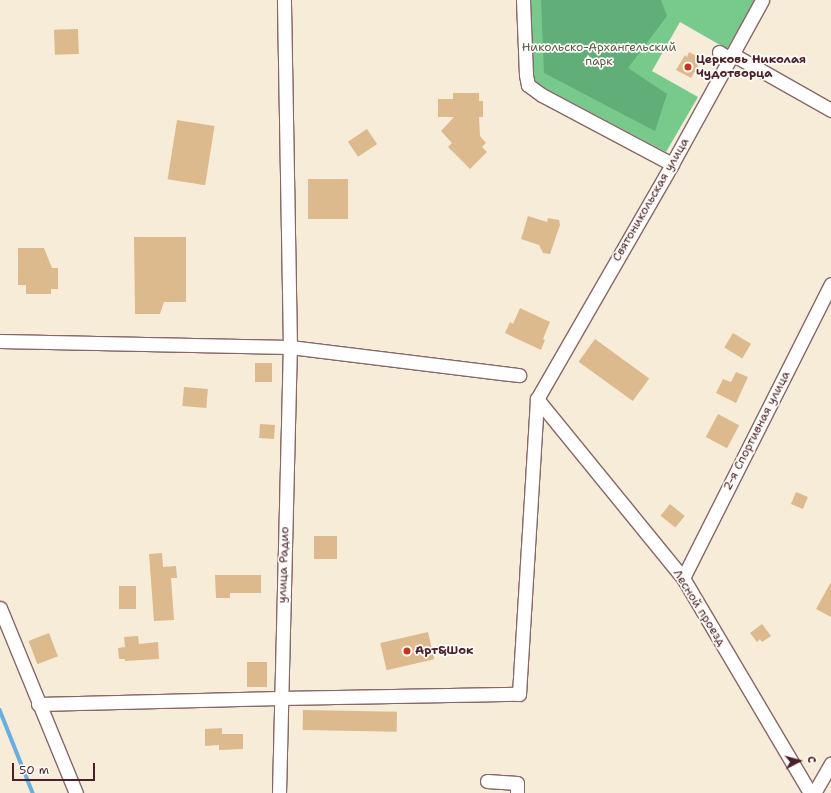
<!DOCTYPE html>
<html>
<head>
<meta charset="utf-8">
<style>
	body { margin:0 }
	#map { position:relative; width:831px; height:793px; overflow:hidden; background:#f7ecd8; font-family:"Shantell Sans",sans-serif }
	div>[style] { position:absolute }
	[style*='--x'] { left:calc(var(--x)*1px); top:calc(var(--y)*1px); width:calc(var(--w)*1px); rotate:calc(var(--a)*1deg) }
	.green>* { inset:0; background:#77ca8c }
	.forest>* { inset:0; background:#61ae78 }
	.stream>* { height:3.5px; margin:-1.75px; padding:0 1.75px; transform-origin:1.75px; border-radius:1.75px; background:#68aedf }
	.building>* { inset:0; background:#ddba8d; transform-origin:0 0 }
	.roads { filter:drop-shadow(1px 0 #876768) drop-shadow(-1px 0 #876768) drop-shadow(0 1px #876768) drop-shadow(0 -1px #876768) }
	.minor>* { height:13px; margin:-6.5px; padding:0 6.5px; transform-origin:6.5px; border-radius:6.5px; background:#fff }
	.dots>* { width:11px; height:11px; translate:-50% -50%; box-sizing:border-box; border:2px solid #fdfcf7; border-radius:50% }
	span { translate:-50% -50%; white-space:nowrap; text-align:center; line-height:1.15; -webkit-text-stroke:3.5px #fdfcf7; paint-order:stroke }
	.park-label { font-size:12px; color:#5a5b4d }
	.poi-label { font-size:12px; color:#4a1f2b; font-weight:700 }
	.left { translate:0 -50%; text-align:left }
	.street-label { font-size:12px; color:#4a1f2b }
	.north { position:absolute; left:779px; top:741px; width:40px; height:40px; -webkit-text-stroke:3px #fdfcf7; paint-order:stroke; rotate:84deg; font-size:11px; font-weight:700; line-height:16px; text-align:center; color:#4a1f2b }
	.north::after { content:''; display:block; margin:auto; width:14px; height:18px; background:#4a1f2b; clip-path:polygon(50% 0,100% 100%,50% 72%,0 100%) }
	.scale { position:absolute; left:12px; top:763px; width:83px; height:18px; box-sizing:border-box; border:2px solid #4a1f2b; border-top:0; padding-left:5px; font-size:12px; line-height:14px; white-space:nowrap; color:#4a1f2b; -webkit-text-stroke:3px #fdfcf7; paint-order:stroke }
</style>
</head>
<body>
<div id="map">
	<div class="green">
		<div style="clip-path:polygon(530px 0,756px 0,727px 49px,680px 22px,652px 71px,698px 97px,666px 152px,533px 82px)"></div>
	</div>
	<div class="forest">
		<div style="clip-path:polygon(541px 0,661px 0,667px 16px,628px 68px,667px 94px,655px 131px,544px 73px)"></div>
	</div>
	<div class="stream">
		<div style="--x:0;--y:710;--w:89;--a:68.3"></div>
	</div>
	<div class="building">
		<div style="left:78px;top:29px;width:25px;height:24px;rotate:88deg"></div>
		<div style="clip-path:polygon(689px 52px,700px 58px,697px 63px,699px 64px,691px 78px,676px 70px,685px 55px,687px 57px)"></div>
		<div style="clip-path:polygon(453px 93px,479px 93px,479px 101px,483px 101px,483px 117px,479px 117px,480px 136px,486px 143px,482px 147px,487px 152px,470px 169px,448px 147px,452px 143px,441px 131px,454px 117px,438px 117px,438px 99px,453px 99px)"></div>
		<div style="left:177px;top:120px;width:38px;height:60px;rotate:9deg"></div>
		<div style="left:367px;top:129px;width:18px;height:23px;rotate:56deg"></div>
		<div style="left:348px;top:179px;width:40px;height:40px;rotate:90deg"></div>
		<div style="clip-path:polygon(528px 216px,547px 222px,548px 218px,559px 220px,560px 225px,550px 254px,543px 253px,539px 245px,521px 239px)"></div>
		<div style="clip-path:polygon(134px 237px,186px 237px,186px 302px,164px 302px,160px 314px,135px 314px)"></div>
		<div style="clip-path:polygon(18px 248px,44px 248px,52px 268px,58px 268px,58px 289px,51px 289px,51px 294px,26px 294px,26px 285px,18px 285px)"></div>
		<div style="clip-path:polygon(520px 308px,550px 322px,543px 339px,545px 340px,541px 350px,505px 333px,510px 322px,513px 324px)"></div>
		<div style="left:733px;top:333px;width:21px;height:17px;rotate:31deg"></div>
		<div style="left:595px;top:339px;width:67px;height:28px;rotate:36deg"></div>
		<div style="left:255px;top:363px;width:17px;height:19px"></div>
		<div style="clip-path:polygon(736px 372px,748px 377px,736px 403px,716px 393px,723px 379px,731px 382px)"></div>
		<div style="left:184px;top:387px;width:24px;height:19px;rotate:5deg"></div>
		<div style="left:718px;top:414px;width:24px;height:26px;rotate:28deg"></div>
		<div style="left:260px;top:424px;width:15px;height:14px;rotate:4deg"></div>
		<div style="left:796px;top:492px;width:13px;height:13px;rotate:23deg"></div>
		<div style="left:670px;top:504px;width:19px;height:15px;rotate:39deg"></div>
		<div style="left:314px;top:536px;width:23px;height:23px"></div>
		<div style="clip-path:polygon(162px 553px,163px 567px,176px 566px,177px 578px,171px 578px,174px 620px,154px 621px,149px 554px)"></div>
		<div style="clip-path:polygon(215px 575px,261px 575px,261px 593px,230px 593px,230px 598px,216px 598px)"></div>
		<div style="clip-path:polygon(831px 582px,831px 617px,816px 609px)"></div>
		<div style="left:119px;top:586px;width:17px;height:23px"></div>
		<div style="clip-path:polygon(762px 624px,771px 636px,762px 642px,760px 639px,757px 642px,750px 633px)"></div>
		<div style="left:428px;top:632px;width:28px;height:49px;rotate:77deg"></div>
		<div style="left:49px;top:633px;width:25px;height:22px;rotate:69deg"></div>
		<div style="clip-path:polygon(138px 636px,139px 644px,158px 642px,159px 659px,125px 661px,125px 659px,119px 659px,118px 648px,125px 647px,124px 637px)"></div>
		<div style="left:247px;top:662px;width:20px;height:25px"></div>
		<div style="left:303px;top:710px;width:94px;height:20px;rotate:1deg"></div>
		<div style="clip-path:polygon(222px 728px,222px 734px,243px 734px,243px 749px,219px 750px,219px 745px,205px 746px,205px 729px)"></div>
	</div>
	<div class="roads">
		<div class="minor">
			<div style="--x:523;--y:0;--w:75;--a:87.7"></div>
			<div style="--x:526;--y:75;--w:10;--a:79"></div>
			<div style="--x:528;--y:85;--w:17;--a:36"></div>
			<div style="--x:542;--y:95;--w:147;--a:28"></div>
			<div style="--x:719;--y:52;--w:13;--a:32"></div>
			<div style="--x:732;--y:54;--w:114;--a:29.5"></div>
			<div style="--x:0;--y:341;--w:290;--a:1.2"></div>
			<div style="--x:290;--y:347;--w:231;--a:7"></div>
			<div style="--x:537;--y:399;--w:231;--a:50.8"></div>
			<div style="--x:683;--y:578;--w:250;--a:59.4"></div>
			<div style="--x:683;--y:578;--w:329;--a:-63.3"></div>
			<div style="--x:0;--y:608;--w:200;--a:67.7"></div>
			<div style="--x:38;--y:704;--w:242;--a:-1.4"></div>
			<div style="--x:280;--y:698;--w:239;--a:-1"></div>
			<div style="--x:519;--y:694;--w:296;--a:-86.5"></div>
			<div style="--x:537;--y:399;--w:271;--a:-60.1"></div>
			<div style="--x:672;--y:164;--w:187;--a:-61.2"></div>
			<div style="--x:487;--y:781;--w:30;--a:4"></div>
			<div style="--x:517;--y:783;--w:10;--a:90"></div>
			<div style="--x:279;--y:793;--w:446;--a:-88.6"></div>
			<div style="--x:290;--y:347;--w:347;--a:-91"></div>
			<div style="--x:814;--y:793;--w:34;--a:-60"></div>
		</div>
	</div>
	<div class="dots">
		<div style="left:688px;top:67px;background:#c8321e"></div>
		<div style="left:407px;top:651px;background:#c8321e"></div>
	</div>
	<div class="park-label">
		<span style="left:599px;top:55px">Никольско-Архангельский<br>парк</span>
	</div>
	<div class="poi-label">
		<span class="left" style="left:696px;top:67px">Церковь Николая<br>Чудотворца</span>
		<span class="left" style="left:415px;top:651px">Арт&amp;Шок</span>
	</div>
	<div class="street-label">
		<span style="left:651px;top:200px;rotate:-60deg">Святоникольская улица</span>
		<span style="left:757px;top:431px;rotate:-63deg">2-я Спортивная улица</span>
		<span style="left:284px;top:565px;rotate:-88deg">улица Радио</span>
		<span style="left:699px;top:608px;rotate:58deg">Лесной проезд</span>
	</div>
	<div class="north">С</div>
	<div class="scale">50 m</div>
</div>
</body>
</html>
